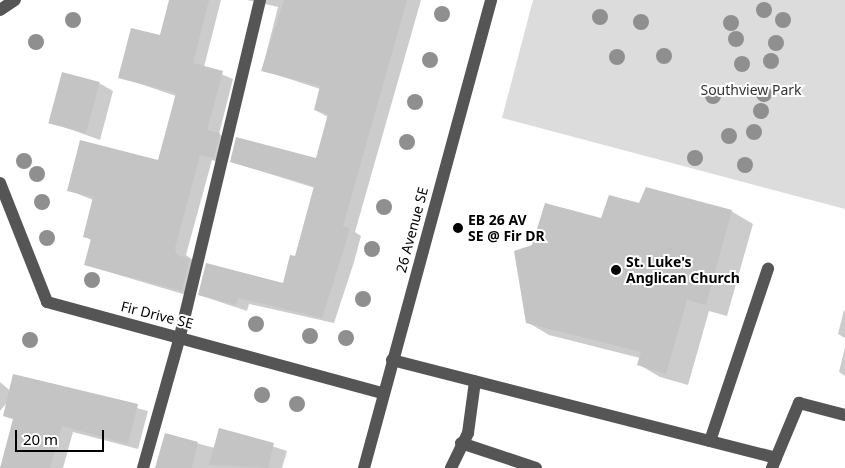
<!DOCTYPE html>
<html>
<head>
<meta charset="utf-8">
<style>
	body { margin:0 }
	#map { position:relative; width:845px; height:468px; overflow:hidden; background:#fff; font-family:"Noto Sans",sans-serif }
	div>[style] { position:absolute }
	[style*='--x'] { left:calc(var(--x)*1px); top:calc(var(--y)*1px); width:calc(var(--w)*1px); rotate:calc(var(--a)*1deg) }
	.green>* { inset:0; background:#dcdcdc }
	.shadow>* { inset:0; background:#0003 }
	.building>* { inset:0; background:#c4c4c4; transform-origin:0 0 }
	.minor>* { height:12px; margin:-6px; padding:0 6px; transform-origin:6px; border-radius:6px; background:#555 }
	.trees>* { width:16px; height:16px; margin:-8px; border-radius:50%; background:#8f8f8f }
	.dots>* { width:14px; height:14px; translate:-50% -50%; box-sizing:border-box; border:2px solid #fff; border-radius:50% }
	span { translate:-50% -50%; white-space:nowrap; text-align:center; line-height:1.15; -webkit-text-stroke:4px #fff; paint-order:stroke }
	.park-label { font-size:14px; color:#333 }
	.poi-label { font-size:14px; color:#000; font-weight:700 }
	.left { translate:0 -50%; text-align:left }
	.street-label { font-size:14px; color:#000 }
	.scale { position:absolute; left:15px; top:430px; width:89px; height:22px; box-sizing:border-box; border:2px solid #000; border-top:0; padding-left:6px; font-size:15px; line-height:18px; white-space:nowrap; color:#000; -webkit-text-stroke:4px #fff; paint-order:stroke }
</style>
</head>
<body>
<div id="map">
	<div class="green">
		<div style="clip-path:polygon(533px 0,845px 0,845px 209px,502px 118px)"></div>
	</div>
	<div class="shadow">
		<div style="clip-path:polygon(170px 0,221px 0,204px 67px,233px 79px,219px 134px,230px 141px,225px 164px,212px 160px,186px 255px,201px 266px,193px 297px,85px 265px,91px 240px,84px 236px,93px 200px,68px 190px,159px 162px,176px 96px,120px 77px,160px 36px)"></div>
		<div style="clip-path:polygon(247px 0,421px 0,355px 232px,361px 236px,354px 262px,334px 323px,249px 304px,247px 311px,199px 295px,284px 284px,296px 258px,315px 188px,231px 162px,317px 160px,328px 117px,315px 110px,320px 89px,262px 70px,278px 7px)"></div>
		<div style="clip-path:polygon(99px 83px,113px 91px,100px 140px,50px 122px)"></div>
		<div style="clip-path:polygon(640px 205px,731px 211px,753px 224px,727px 316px,709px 311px,688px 385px,660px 377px,638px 364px,640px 358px,549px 335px,527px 322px,602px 220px)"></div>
		<div style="clip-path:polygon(844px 310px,845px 311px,845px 338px,838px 334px)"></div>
		<div style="clip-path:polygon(845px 347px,845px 376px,839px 372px)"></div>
		<div style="clip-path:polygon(24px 378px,148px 411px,138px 449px,73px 432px,63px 468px,1px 468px)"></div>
		<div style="clip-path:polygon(0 382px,14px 394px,0 411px)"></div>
		<div style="clip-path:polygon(220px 429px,287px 451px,282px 468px,156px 468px,165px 435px,215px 448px)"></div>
	</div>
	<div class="building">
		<div style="clip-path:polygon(169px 0,209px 0,193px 63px,223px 71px,207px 130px,220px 133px,214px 158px,200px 155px,175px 248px,177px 255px,190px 259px,182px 291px,84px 265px,91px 239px,83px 237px,93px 197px,67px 191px,80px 140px,158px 160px,176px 93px,118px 78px,131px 28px,160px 35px)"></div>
		<div style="clip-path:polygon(284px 0,407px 0,343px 226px,350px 228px,342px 255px,322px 318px,238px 298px,236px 305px,198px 295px,206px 263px,283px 283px,290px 255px,295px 256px,314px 186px,230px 162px,236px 137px,316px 158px,328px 114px,314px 110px,320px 86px,261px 71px)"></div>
		<div style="left:62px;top:72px;width:39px;height:53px;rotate:15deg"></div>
		<div style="clip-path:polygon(646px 187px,732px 210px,706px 305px,687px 300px,666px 374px,637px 365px,641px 352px,526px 323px,514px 251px,532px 245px,545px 203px,601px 218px,609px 195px,639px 203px)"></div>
		<div style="clip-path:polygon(13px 374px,138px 404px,128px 444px,62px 426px,50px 468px,0 468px,13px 419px,3px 416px)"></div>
		<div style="clip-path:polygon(219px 428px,274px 443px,268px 468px,209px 465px)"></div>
		<div style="clip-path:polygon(165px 433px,198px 442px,192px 468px,155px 468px)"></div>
	</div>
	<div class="minor">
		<div style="--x:0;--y:10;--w:18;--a:-34"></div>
		<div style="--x:0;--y:183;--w:128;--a:68.4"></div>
		<div style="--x:47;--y:302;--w:348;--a:15.2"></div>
		<div style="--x:392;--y:360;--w:396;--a:14.3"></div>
		<div style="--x:776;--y:458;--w:11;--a:112"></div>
		<div style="--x:710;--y:441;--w:182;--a:-71.4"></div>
		<div style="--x:461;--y:443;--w:79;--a:18.4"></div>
		<div style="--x:776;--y:458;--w:60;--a:-67.3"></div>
		<div style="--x:799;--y:403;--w:48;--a:14.6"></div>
		<div style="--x:143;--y:468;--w:137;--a:-74.3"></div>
		<div style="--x:180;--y:336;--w:345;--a:-76.6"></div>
		<div style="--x:364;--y:468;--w:485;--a:-74.8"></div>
		<div style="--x:451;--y:468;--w:39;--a:-64"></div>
		<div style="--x:468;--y:433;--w:52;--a:-82.3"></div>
	</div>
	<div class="trees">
		<div style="left:764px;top:10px"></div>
		<div style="left:442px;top:14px"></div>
		<div style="left:600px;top:17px"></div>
		<div style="left:73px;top:20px"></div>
		<div style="left:783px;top:20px"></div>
		<div style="left:641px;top:22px"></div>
		<div style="left:731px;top:23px"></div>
		<div style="left:736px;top:39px"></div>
		<div style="left:36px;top:42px"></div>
		<div style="left:776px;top:43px"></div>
		<div style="left:664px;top:56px"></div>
		<div style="left:617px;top:57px"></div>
		<div style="left:430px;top:60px"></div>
		<div style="left:771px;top:61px"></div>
		<div style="left:742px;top:64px"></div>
		<div style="left:764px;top:94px"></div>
		<div style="left:713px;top:96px"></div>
		<div style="left:415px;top:102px"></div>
		<div style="left:761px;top:111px"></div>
		<div style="left:754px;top:132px"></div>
		<div style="left:729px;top:136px"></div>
		<div style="left:407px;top:142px"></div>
		<div style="left:695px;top:158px"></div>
		<div style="left:24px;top:161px"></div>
		<div style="left:745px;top:165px"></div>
		<div style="left:37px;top:174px"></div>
		<div style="left:42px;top:202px"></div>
		<div style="left:384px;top:207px"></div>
		<div style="left:47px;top:238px"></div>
		<div style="left:372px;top:249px"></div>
		<div style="left:92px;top:280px"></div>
		<div style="left:363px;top:299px"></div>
		<div style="left:256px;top:324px"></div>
		<div style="left:310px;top:336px"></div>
		<div style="left:346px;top:338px"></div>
		<div style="left:30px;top:340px"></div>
		<div style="left:262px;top:395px"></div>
		<div style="left:297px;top:404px"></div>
	</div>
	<div class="dots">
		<div style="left:458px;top:228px;background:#000"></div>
		<div style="left:616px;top:270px;background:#000"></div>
	</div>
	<div class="park-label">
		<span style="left:751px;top:90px">Southview Park</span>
	</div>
	<div class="poi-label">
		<span class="left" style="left:468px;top:228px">EB 26 AV<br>SE @ Fir DR</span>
		<span class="left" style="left:626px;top:270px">St. Luke's<br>Anglican Church</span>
	</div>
	<div class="street-label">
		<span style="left:412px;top:230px;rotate:-75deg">26 Avenue SE</span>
		<span style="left:157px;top:315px;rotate:14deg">Fir Drive SE</span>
	</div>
	<div class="scale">20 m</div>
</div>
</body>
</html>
